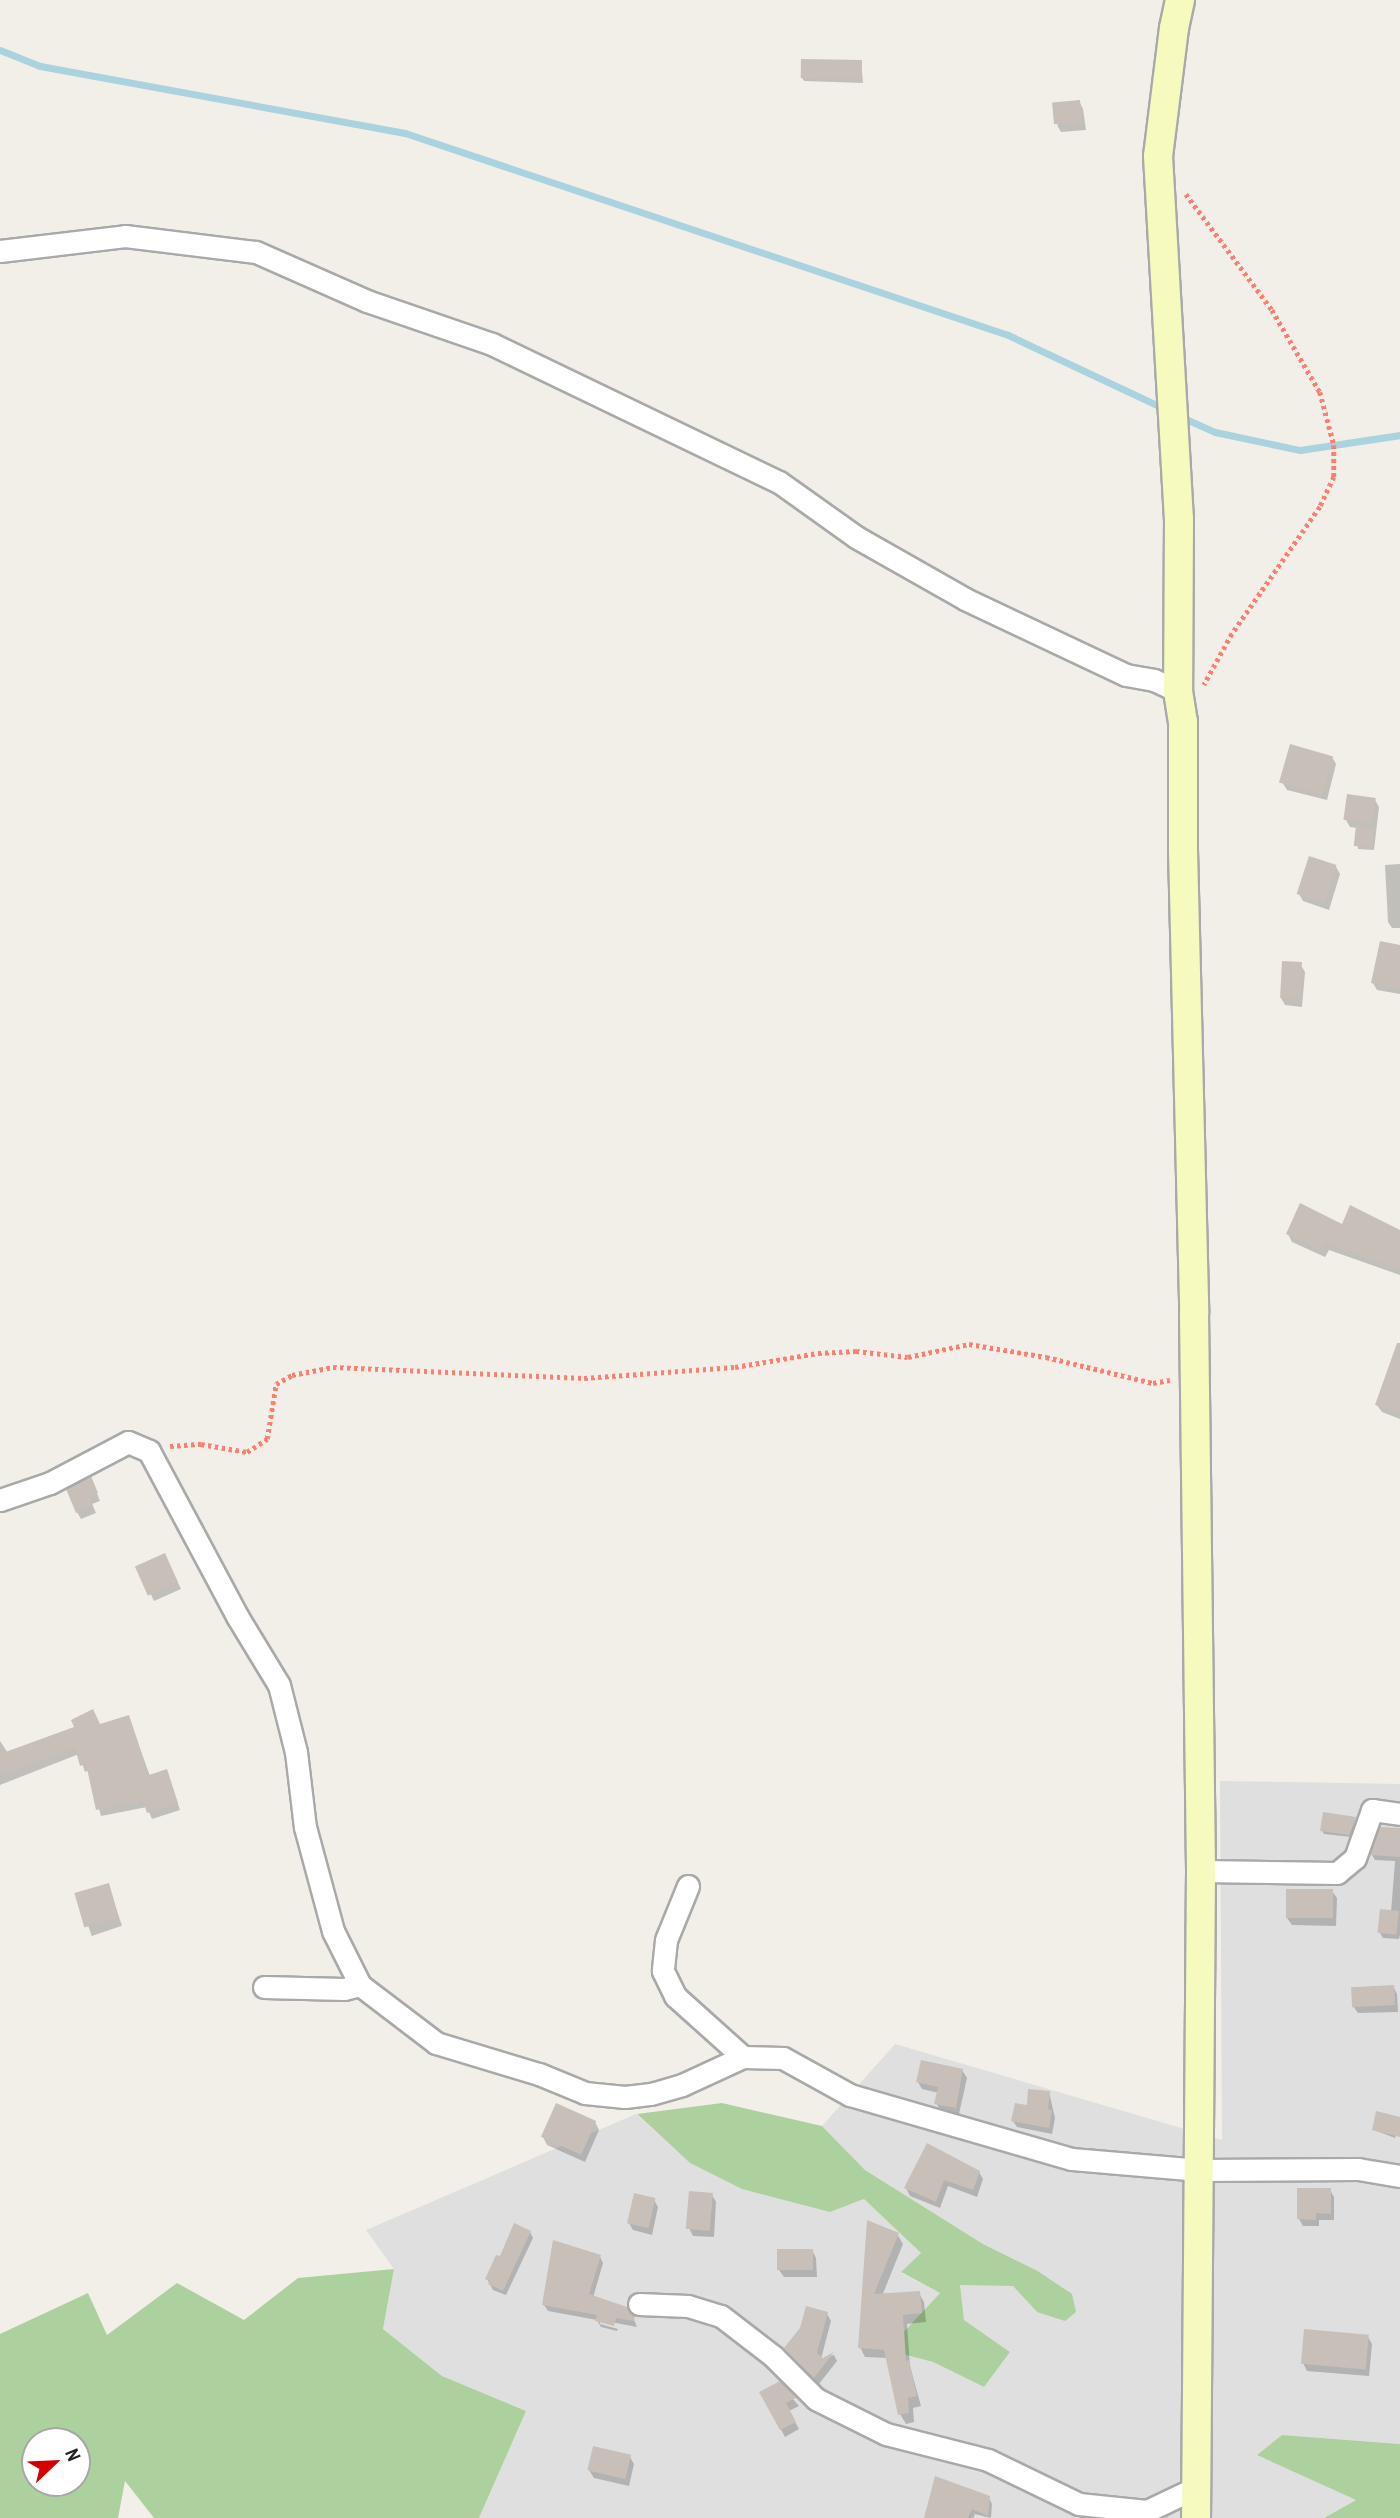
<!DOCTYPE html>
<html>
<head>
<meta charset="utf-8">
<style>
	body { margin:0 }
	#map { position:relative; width:1400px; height:2518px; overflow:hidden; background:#f2efe9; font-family:"Archivo Narrow",sans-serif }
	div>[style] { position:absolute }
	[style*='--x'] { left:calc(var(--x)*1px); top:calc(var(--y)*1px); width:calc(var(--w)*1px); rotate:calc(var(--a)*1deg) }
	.residential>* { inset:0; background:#e0dfdf }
	.forest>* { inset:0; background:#add19e }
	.shadow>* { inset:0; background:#0003; transform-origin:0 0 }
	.stream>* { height:7px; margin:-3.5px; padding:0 3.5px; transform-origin:3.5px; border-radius:3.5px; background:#aad3df }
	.building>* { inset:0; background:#c7bfb8; transform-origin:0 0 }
	.path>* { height:4.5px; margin-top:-2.25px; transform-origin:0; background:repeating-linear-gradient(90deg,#fa8072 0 3.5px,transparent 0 7px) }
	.roads { filter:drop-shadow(2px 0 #a9a9a9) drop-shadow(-2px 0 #a9a9a9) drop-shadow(0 2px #a9a9a9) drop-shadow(0 -2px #a9a9a9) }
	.minor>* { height:21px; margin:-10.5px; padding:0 10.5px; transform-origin:10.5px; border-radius:10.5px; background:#fff }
	.secondary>* { height:28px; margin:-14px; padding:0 14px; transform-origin:14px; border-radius:14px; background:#f7fabf }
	span { translate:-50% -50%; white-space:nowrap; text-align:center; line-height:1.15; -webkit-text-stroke:5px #fff; paint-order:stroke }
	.north { position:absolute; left:21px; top:2427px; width:70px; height:70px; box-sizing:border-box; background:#fff; border:2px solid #a7a7a7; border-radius:50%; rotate:67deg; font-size:19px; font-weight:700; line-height:28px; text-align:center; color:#222 }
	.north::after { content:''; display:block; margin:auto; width:24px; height:32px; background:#d40000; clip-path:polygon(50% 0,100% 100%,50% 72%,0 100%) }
</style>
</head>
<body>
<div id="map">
	<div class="residential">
		<div style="clip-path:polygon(1220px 1781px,1400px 1784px,1400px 2444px,1282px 2435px,1258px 2455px,1356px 2500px,1324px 2518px,479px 2518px,526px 2411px,442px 2376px,383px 2329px,394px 2269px,366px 2230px,636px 2114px,690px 2163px,830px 2212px,864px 2199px,921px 2253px,901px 2273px,940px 2293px,887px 2350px,933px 2362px,984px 2387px,1010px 2352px,964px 2320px,959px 2284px,1013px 2286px,1037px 2312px,1036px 2270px,983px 2244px,865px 2170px,822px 2126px,895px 2044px,1222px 2140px)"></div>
	</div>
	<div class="forest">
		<div style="clip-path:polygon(722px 2103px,822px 2126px,865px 2170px,983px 2244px,1036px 2270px,1072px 2294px,1076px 2312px,1065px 2321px,1037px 2312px,1013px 2286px,960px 2285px,964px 2320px,1010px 2352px,984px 2387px,933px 2362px,887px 2350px,940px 2293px,901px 2272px,921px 2253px,864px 2199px,830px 2212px,742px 2189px,690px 2163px,637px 2114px)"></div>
		<div style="clip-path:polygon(evenodd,394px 2269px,383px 2329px,442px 2376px,526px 2411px,479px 2518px,154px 2518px,125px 2481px,118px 2518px,0 2518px,0 2334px,88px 2293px,107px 2335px,177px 2283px,244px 2320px,298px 2278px,394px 2269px,35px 2441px,77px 2441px,77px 2483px,35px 2483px,35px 2441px)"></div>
		<div style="clip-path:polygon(1282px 2435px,1400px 2444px,1400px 2518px,1324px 2518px,1356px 2500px,1257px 2455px)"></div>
	</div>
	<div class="shadow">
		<div style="clip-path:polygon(861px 61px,863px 83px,804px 81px,802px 78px)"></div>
		<div style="clip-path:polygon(1079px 101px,1083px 109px,1086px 130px,1061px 132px,1057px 125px)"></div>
		<div style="clip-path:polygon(1332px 757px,1336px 764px,1327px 800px,1287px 790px,1282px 782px)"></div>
		<div style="clip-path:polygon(1375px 800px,1379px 807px,1374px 850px,1358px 849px,1357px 828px,1350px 827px,1346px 820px)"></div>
		<div style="clip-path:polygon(1400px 864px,1400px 928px,1392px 928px,1388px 922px,1385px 865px)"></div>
		<div style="clip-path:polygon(1336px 867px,1340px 874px,1329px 910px,1303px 901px,1299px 894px)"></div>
		<div style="clip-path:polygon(1400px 952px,1400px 994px,1377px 990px,1373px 983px)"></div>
		<div style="clip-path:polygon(1300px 964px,1305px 972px,1302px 1007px,1285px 1005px,1281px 998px)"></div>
		<div style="clip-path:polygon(1351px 1207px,1400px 1231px,1400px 1275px,1329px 1250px,1325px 1257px,1292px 1242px,1288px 1234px,1343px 1226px)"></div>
		<div style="clip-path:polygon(1400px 1361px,1400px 1419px,1382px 1412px,1377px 1405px)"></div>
		<div style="clip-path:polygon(94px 1486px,100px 1501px,92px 1504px,96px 1513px,81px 1519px,77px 1512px)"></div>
		<div style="clip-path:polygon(168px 1562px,181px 1589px,154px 1601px,138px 1567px)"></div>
		<div style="clip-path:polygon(128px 1717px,150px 1776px,169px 1778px,180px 1810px,152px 1819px,147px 1807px,101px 1816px,89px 1770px,85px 1772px,79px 1754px,0 1785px,0 1741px,8px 1753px)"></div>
		<div style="clip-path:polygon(1355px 1819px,1351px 1837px,1324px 1834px,1322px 1831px)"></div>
		<div style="clip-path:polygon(1400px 1831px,1400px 1935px,1399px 1939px,1383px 1938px,1380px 1933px,1391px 1912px,1395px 1861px,1375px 1860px,1372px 1855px)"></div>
		<div style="left:108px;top:1885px;width:43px;height:32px;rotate:71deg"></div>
		<div style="clip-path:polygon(1332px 1891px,1337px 1898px,1336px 1926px,1292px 1925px,1287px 1918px)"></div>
		<div style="clip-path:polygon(1393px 1986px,1397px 1994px,1398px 2012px,1358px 2013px,1353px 2006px)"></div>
		<div style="clip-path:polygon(962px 2070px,967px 2078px,959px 2114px,941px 2111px,936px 2103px,939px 2093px,922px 2089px,918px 2082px)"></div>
		<div style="clip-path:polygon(1049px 2092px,1055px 2118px,1052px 2134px,1017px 2127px,1013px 2121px)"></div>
		<div style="clip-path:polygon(1399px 2121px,1395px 2138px,1374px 2130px)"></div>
		<div style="clip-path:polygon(595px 2122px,599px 2130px,585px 2162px,547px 2145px,543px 2137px)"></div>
		<div style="clip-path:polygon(979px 2172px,983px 2179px,977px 2197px,948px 2186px,940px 2208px,910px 2196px,906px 2188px)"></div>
		<div style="clip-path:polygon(1330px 2190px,1334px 2197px,1334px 2220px,1319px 2220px,1319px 2226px,1303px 2226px,1299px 2219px)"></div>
		<div style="clip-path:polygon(712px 2195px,716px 2202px,714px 2237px,693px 2236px,689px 2228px)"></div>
		<div style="clip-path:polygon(654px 2200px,658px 2207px,652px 2235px,633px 2230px,629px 2223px)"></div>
		<div style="clip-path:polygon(868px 2223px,897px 2234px,903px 2244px,882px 2296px,919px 2293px,924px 2302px,926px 2322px,907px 2324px,910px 2366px,921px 2406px,913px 2408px,914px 2422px,906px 2424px,900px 2414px,888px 2358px,865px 2357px,860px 2347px)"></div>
		<div style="clip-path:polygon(530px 2232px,533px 2238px,506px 2295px,493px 2290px,487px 2279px,501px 2259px)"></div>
		<div style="clip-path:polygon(812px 2250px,816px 2258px,817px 2277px,784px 2277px,779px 2270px)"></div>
		<div style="clip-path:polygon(600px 2257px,603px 2263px,593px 2298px,633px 2317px,637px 2327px,600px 2320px,600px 2324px,618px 2329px,617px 2331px,601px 2327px,597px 2320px,548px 2311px,544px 2305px)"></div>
		<div style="clip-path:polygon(827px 2314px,831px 2321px,821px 2359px,834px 2355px,837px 2361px,819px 2384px,786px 2349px)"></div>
		<div style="clip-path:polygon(1368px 2337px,1372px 2344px,1369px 2376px,1307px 2371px,1303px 2363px)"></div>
		<div style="clip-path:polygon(779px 2383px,799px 2406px,789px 2411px,799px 2429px,785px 2437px,762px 2393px)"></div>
		<div style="clip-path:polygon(630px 2457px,634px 2464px,629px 2486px,594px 2478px,589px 2470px)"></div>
		<div style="clip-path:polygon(989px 2498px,992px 2504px,991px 2518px,975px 2514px,973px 2518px,925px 2518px)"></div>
	</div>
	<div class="stream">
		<div style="--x:0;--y:50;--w:43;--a:21.8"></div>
		<div style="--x:40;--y:66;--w:371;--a:10.4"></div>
		<div style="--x:405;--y:133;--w:636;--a:18.52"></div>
		<div style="--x:1008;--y:335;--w:174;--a:25.2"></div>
		<div style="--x:1179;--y:416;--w:39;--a:24"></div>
		<div style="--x:1215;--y:432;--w:87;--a:12"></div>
		<div style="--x:1300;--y:450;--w:101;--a:-8.5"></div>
	</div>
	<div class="building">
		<div style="left:801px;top:59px;width:61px;height:19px;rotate:1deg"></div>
		<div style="left:1080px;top:100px;width:22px;height:28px;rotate:85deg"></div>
		<div style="left:1290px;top:744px;width:45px;height:40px;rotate:16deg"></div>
		<div style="left:1347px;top:794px;width:29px;height:26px;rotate:8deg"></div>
		<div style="left:1356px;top:825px;width:19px;height:21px;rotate:6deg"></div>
		<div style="left:1309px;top:856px;width:29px;height:40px;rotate:18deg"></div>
		<div style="clip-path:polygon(1380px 941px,1400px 945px,1400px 989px,1371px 983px)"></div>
		<div style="left:1282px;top:961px;width:20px;height:37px;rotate:3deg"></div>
		<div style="clip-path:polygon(1300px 1203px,1342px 1224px,1350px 1205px,1400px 1230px,1400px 1270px,1325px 1243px,1321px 1251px,1286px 1234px)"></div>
		<div style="clip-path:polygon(1397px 1343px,1400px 1343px,1400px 1414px,1375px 1405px)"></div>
		<div style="clip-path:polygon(91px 1476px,98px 1493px,90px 1496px,93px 1506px,76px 1513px,66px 1489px)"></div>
		<div style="left:165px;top:1553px;width:32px;height:33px;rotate:66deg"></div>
		<div style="clip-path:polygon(93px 1709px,100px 1724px,129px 1715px,149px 1775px,167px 1769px,178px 1803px,147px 1813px,143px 1801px,96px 1810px,86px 1764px,80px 1766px,75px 1748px,0 1775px,0 1754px,74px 1727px,71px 1720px)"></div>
		<div style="clip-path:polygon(1323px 1812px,1356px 1817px,1349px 1835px,1320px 1831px)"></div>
		<div style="clip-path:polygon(1380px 1827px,1400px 1828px,1400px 1857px,1370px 1855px)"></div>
		<div style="left:109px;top:1883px;width:36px;height:36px;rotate:74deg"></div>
		<div style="left:1286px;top:1889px;width:47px;height:29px"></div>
		<div style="left:1380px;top:1909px;width:19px;height:24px;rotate:6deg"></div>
		<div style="left:1394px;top:1985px;width:20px;height:43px;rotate:87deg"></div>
		<div style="clip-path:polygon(921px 2060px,963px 2069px,956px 2108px,934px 2104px,938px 2087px,916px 2082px)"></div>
		<div style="clip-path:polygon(1028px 2089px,1050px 2091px,1048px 2109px,1052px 2110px,1049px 2128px,1011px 2121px,1015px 2103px,1027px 2105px)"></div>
		<div style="left:556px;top:2103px;width:44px;height:37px;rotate:24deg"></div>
		<div style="clip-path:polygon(1376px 2111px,1400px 2117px,1400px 2137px,1372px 2130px)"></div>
		<div style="clip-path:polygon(927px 2143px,980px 2171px,973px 2190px,944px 2180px,936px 2202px,904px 2188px)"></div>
		<div style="clip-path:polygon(1297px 2188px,1331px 2188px,1331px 2214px,1316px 2213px,1316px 2220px,1297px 2219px)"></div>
		<div style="left:689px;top:2191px;width:24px;height:38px;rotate:5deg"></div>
		<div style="left:634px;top:2193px;width:22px;height:31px;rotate:13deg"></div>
		<div style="clip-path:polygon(867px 2220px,899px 2233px,874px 2294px,920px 2291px,922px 2313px,903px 2315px,906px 2361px,909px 2360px,917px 2396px,908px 2398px,909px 2413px,898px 2415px,884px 2350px,858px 2348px)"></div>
		<div style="clip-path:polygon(514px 2223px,531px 2231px,503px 2291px,488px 2284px,490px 2281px,485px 2279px,496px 2255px,500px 2256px)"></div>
		<div style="clip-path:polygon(553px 2240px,601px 2255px,589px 2294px,627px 2307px,635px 2316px,634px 2321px,616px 2318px,614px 2326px,595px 2321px,597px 2315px,542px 2305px)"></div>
		<div style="left:777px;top:2249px;width:36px;height:21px"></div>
		<div style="clip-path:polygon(806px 2306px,828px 2312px,817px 2353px,823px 2358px,834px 2352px,814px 2378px,784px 2348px,800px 2328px)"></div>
		<div style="left:1304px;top:2329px;width:65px;height:35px;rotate:5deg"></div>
		<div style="clip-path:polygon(780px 2381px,796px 2398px,786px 2403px,796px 2422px,780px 2430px,759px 2392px)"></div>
		<div style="left:593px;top:2446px;width:39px;height:25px;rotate:13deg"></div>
		<div style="clip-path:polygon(935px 2476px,990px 2496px,988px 2516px,972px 2509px,968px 2518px,924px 2518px)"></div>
	</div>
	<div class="path">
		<div style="--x:1186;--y:194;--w:144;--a:53.4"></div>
		<div style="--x:1272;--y:310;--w:95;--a:59.7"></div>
		<div style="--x:1320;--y:392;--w:55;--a:75.2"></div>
		<div style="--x:1334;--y:445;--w:32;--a:90"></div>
		<div style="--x:1334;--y:477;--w:33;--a:115"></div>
		<div style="--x:1320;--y:507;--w:155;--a:124.7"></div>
		<div style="--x:1232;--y:634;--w:58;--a:118.8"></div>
		<div style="--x:170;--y:1446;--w:31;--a:-4"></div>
		<div style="--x:201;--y:1444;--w:47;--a:9.9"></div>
		<div style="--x:247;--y:1452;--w:24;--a:-33"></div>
		<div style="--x:267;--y:1439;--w:56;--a:-80.7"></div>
		<div style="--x:276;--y:1384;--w:18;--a:-29"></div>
		<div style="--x:292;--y:1375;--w:42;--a:-11"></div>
		<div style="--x:333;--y:1367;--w:251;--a:2.5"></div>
		<div style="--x:584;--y:1378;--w:151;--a:-4.2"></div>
		<div style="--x:735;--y:1367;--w:84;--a:-9.6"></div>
		<div style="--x:818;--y:1353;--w:38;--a:-3"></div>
		<div style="--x:856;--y:1351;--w:52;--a:6.6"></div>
		<div style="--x:908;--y:1357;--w:62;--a:-12"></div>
		<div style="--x:969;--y:1344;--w:78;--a:9.6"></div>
		<div style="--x:1046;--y:1357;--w:110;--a:13.7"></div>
		<div style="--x:1153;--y:1383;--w:17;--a:-10"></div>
	</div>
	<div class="roads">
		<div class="minor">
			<div style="--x:0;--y:251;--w:126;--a:-6.8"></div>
			<div style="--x:125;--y:236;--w:132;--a:7"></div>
			<div style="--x:256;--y:252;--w:121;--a:23.8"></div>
			<div style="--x:367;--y:301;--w:132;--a:19"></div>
			<div style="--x:492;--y:344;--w:318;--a:25.7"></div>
			<div style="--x:779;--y:482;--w:95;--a:35.5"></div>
			<div style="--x:856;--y:537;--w:125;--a:29.6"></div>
			<div style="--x:965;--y:599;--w:178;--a:25.3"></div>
			<div style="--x:1126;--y:675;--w:28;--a:10"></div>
			<div style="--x:1154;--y:680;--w:26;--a:25"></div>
			<div style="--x:0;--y:1500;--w:53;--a:-18.8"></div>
			<div style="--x:50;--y:1483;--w:88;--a:-27.7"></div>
			<div style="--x:128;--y:1442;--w:23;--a:23"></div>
			<div style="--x:149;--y:1451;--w:187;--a:61.9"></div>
			<div style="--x:237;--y:1616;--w:81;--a:58.7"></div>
			<div style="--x:279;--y:1685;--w:69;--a:75.8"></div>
			<div style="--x:296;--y:1752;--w:76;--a:83.2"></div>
			<div style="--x:305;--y:1827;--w:108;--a:74.9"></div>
			<div style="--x:333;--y:1931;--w:60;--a:63.4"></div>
			<div style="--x:360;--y:1985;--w:96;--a:37.3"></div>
			<div style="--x:436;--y:2043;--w:108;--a:16.8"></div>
			<div style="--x:539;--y:2074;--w:50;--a:22.4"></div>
			<div style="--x:585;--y:2093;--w:40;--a:5.7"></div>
			<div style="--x:625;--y:2097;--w:26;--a:-7"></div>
			<div style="--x:651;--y:2094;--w:32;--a:-16"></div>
			<div style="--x:682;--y:2085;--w:67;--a:-24.7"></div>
			<div style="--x:743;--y:2057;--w:40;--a:1.4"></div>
			<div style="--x:783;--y:2058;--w:77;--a:28.9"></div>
			<div style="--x:850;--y:2095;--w:231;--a:16.1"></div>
			<div style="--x:1072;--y:2159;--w:128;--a:4.9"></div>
			<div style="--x:1200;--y:2170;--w:158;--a:-0.4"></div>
			<div style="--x:1358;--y:2169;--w:43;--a:9.5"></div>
			<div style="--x:1201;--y:1871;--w:136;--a:0.8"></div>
			<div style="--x:1337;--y:1873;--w:23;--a:-40"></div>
			<div style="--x:1355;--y:1858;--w:51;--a:-70.5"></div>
			<div style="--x:1372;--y:1810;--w:28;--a:8"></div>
			<div style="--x:688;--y:1886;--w:58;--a:112.2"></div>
			<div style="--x:666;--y:1940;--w:31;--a:96"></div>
			<div style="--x:663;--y:1971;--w:28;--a:64"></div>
			<div style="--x:675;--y:1996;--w:91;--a:41.9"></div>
			<div style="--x:264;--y:1987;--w:80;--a:1.4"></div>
			<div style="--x:344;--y:1989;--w:16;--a:-14"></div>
			<div style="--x:639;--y:2304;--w:49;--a:2.3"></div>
			<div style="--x:688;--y:2306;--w:34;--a:17"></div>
			<div style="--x:721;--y:2316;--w:66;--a:37.6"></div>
			<div style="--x:773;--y:2356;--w:61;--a:45"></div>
			<div style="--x:816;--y:2399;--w:78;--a:26.6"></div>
			<div style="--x:886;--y:2434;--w:105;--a:14.3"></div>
			<div style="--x:988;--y:2460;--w:101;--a:25.8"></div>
			<div style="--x:1079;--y:2504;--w:68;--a:5.9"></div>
			<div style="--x:1147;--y:2511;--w:53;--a:-25.6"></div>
		</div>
		<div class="secondary">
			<div style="--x:1180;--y:0;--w:29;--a:102"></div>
			<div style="--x:1174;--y:28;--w:129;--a:97.1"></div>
			<div style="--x:1158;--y:156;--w:364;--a:86.7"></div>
			<div style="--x:1179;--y:519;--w:172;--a:90.3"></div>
			<div style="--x:1178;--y:691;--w:31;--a:81"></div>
			<div style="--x:1183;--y:722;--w:128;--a:90"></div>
			<div style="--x:1183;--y:850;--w:463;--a:88.6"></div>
			<div style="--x:1194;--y:1313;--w:558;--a:89.28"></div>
			<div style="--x:1201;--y:1871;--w:647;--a:90.44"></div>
		</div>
	</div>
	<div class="north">N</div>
</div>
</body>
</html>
